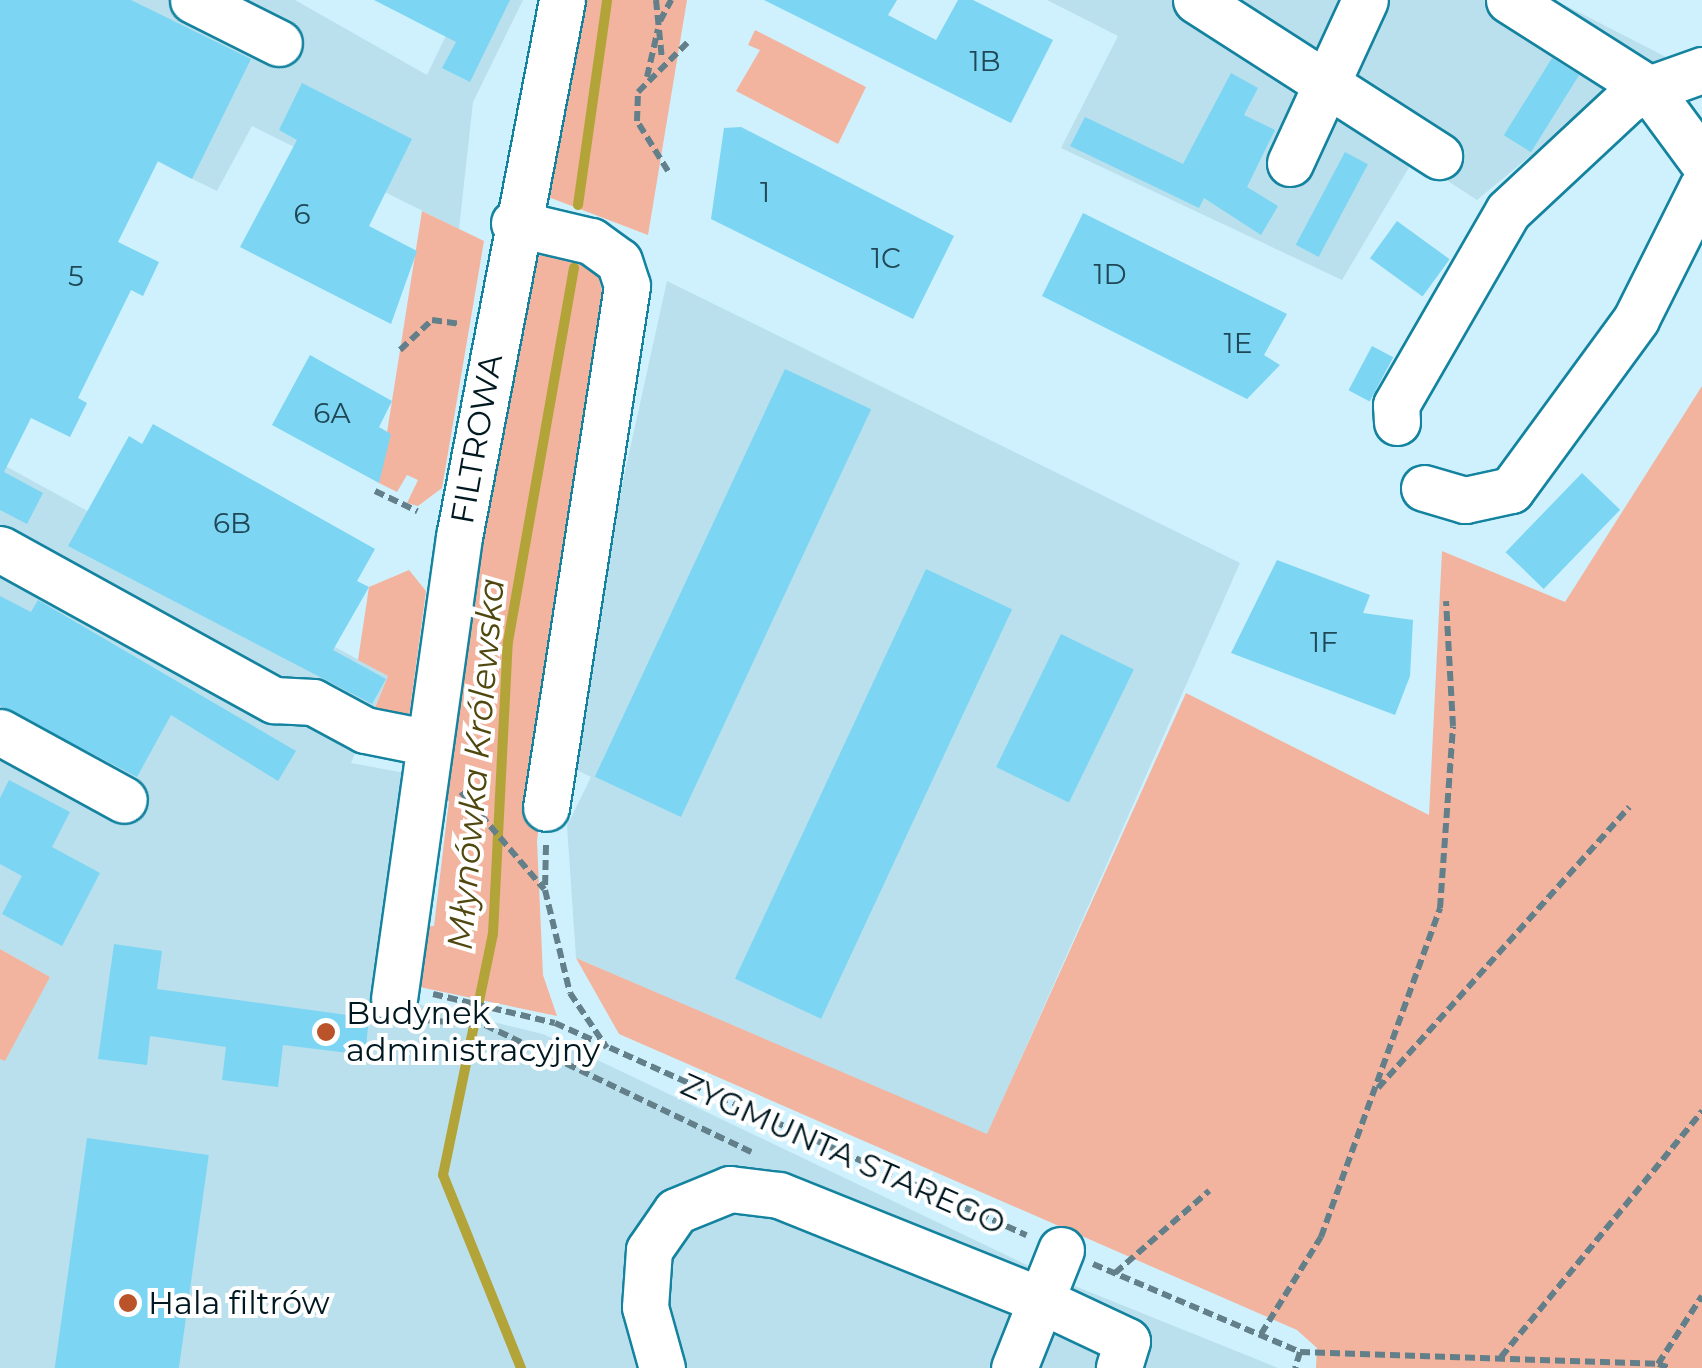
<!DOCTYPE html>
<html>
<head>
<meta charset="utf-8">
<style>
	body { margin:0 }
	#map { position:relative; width:1702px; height:1368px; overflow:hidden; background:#cff1fd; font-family:Montserrat,sans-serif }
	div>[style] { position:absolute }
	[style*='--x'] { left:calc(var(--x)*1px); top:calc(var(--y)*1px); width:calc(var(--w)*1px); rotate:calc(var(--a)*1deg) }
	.built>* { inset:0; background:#bae0ed }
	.green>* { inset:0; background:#f2b49e }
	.stream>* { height:10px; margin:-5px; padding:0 5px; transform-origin:5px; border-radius:5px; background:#b3a439 }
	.building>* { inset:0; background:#7cd5f2; transform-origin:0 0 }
	.path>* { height:6px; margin-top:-3px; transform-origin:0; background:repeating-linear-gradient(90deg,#63808a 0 10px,transparent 0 15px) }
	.roads { filter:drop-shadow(2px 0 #14839f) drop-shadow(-2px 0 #14839f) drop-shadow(0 2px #14839f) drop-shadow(0 -2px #14839f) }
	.minor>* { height:45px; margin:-22.5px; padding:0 22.5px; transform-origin:22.5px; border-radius:22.5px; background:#fff }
	.dots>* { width:28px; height:28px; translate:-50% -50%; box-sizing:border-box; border:5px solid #fff; border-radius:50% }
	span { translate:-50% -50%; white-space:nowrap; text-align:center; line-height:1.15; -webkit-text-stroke:8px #fff; paint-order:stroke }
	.number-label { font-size:28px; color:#1f4755 }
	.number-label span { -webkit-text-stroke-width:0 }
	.street-label { font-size:32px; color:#001821 }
	.poi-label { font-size:32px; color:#001821 }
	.left { translate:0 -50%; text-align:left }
	.water-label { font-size:35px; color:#50480f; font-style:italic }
</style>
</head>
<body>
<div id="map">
	<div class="built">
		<div style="clip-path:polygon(0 0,295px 0,427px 75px,463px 0,523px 0,473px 102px,459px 229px,252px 126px,217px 191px,182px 174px,0 81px)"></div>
		<div style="clip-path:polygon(1047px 0,1555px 0,1666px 57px,1627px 76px,1477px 200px,1414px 159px,1342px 280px,1061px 148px,1118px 36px)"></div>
		<div style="clip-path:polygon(667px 281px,1240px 563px,987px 1135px,576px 958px,567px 826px,591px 777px,561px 762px)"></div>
		<div style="clip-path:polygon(0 463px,388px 676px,351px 763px,405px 773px,376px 994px,543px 1034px,1050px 1276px,1278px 1368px,0 1368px,0 1059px,50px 977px,0 949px)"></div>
	</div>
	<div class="green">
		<div style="clip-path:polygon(576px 0,687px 0,648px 235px,543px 195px)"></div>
		<div style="clip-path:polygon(755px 30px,866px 87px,838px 144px,736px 91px,760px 50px,748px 45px)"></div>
		<div style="clip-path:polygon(422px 211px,484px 241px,442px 488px,418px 506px,407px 503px,418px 480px,407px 475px,397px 492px,379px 483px)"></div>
		<div style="clip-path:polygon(535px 255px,579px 259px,598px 275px,604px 299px,537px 841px,543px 975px,557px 1016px,410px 985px,418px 927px,434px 926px,449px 801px,435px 792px,441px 747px)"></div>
		<div style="clip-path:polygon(1702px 386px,1702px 1368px,1316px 1368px,1317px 1348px,1297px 1330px,619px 1034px,576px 958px,987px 1134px,1186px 693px,1429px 815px,1442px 551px,1565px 602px)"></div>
		<div style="clip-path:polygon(409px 570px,426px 591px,407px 732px,369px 722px,388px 676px,358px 660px,369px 587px)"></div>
		<div style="clip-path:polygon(0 949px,50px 977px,5px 1061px,0 1059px)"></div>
	</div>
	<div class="stream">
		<div style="--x:578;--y:205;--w:207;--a:-81.9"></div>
		<div style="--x:521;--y:1368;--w:208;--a:-112"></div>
		<div style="--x:443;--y:1175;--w:246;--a:-78.3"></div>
		<div style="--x:493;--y:934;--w:292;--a:-87.1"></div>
		<div style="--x:508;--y:642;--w:380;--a:-80"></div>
	</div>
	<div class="building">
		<div style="clip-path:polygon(0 0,131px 0,251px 59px,192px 179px,158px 161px,118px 242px,159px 262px,143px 296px,131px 290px,78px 398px,87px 403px,70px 437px,31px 418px,4px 472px,43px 493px,27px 524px,0 510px)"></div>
		<div style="clip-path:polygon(374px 0,510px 0,470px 82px,442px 68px,456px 42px)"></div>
		<div style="clip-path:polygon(764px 0,897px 0,888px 15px,936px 40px,958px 0,973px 0,1053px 40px,1011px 123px)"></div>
		<div style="left:1552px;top:58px;width:32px;height:91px;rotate:32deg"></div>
		<div style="clip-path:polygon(1231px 73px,1258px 88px,1244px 115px,1275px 130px,1247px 187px,1278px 206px,1261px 235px,1204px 198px,1199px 208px,1070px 146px,1085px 117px,1183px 164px)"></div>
		<div style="clip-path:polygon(302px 83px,412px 139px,369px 226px,417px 251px,391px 324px,240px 247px,297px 140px,279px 130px)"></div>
		<div style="clip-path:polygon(741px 127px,954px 236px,913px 319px,711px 219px,724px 128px)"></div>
		<div style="left:1345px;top:152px;width:26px;height:105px;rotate:28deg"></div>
		<div style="clip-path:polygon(1083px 213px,1287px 314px,1264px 355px,1280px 365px,1247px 399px,1042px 296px)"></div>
		<div style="left:1397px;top:221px;width:65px;height:46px;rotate:36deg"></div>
		<div style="left:1372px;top:346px;width:24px;height:50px;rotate:28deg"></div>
		<div style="clip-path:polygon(310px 355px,392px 401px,379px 427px,391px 434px,379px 483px,272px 425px)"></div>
		<div style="left:785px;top:369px;width:95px;height:450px;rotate:25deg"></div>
		<div style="clip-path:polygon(153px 424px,375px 549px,357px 581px,369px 587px,333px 650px,386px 679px,372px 704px,68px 546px,129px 436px,142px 444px)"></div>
		<div style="left:1582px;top:473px;width:53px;height:110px;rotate:44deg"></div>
		<div style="clip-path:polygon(1277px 560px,1370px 595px,1363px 613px,1413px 620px,1410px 676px,1395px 715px,1231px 653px)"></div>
		<div style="left:926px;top:569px;width:95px;height:452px;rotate:25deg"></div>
		<div style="clip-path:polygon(0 596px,31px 612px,38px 600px,296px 751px,278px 781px,171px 715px,137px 777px,0 706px)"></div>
		<div style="left:1061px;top:634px;width:81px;height:148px;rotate:26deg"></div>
		<div style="clip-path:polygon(9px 780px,70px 812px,52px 847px,100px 873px,62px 946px,2px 914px,22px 876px,0 864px,0 798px)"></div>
		<div style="clip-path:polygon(114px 944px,162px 951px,157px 989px,369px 1018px,365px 1055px,283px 1045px,278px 1087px,222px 1080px,226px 1047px,150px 1036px,147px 1065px,98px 1059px)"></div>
		<div style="left:87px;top:1138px;width:123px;height:232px;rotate:8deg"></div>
	</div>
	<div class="path">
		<div style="--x:656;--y:0;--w:59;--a:84.2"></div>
		<div style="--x:660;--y:21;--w:24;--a:-62"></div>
		<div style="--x:647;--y:77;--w:49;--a:-77.1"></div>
		<div style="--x:668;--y:171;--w:59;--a:-121.8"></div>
		<div style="--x:637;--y:121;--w:29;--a:-88"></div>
		<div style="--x:638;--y:92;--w:71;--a:-45"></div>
		<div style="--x:400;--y:350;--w:44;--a:-43.2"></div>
		<div style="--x:432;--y:320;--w:29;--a:8"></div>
		<div style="--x:375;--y:491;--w:47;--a:25.5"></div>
		<div style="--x:461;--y:792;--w:128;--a:49.4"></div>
		<div style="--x:546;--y:845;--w:45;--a:91.3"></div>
		<div style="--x:545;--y:890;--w:106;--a:76.4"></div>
		<div style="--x:570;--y:993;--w:66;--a:56.1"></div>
		<div style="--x:433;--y:994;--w:125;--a:13.4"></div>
		<div style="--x:555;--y:1023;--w:517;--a:24.23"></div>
		<div style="--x:424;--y:1020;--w:61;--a:4.7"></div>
		<div style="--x:485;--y:1025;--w:295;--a:25.5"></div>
		<div style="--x:1378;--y:1088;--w:377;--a:-48.2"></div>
		<div style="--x:1093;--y:1264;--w:225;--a:23"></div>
		<div style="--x:1300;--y:1352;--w:17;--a:107"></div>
		<div style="--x:1115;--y:1273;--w:125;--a:-41.1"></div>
		<div style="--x:1261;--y:1334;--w:114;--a:-58.3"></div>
		<div style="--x:1321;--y:1237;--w:350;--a:-70.1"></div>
		<div style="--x:1440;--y:908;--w:182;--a:-85.9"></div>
		<div style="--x:1453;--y:726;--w:125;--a:-93.2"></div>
		<div style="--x:1300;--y:1352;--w:358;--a:1.9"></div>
		<div style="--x:1658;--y:1364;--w:81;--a:-57.1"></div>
		<div style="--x:1501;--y:1357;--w:318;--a:-50.7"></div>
		<div style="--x:1658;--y:1364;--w:13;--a:18"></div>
	</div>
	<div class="roads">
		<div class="minor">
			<div style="--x:193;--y:0;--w:96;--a:26.6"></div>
			<div style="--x:1196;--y:0;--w:289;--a:32.7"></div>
			<div style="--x:1509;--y:0;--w:166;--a:32.4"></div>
			<div style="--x:1649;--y:89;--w:56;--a:-19.7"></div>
			<div style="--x:1290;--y:163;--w:179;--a:-65.3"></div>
			<div style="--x:514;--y:223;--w:79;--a:13.2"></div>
			<div style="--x:591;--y:241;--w:34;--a:36"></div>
			<div style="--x:619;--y:261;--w:26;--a:72"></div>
			<div style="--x:627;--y:286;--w:528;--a:98.82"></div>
			<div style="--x:1397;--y:422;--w:17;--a:-93"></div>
			<div style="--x:1396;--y:405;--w:224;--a:-60"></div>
			<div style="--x:1508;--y:211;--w:163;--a:-43"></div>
			<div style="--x:1627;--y:100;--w:25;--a:-27"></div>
			<div style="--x:1649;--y:89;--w:89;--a:53.6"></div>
			<div style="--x:1424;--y:488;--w:43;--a:16.3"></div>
			<div style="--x:1465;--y:500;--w:47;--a:-12.3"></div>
			<div style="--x:1511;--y:490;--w:212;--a:-53.8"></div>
			<div style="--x:1636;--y:319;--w:148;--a:-63.4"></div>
			<div style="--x:0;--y:549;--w:313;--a:28.9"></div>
			<div style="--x:274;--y:700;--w:39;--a:3"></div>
			<div style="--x:313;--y:702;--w:59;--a:28.3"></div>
			<div style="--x:365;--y:730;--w:66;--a:11.3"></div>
			<div style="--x:0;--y:732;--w:141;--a:28.7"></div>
			<div style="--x:394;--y:999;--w:467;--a:-82"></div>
			<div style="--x:459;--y:537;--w:547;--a:-79.14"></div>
			<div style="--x:662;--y:1368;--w:63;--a:-105.6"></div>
			<div style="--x:645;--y:1307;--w:57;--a:-86"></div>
			<div style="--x:649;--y:1250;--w:47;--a:-55.3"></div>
			<div style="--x:676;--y:1211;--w:58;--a:-22.2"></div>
			<div style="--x:730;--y:1189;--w:49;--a:7"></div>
			<div style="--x:779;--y:1195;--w:281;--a:21.9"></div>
			<div style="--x:1040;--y:1300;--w:96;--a:25.2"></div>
			<div style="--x:1127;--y:1341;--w:28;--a:107"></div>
			<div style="--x:1014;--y:1368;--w:127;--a:-68.3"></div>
		</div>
	</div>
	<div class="dots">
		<div style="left:326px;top:1032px;background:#ba532a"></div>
		<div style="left:128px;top:1303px;background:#ba532a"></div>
	</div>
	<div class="number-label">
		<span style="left:985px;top:61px">1B</span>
		<span style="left:765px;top:192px">1</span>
		<span style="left:302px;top:214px">6</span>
		<span style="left:886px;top:258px">1C</span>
		<span style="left:1110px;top:274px">1D</span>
		<span style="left:76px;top:276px">5</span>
		<span style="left:1238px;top:343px">1E</span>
		<span style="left:332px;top:413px">6A</span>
		<span style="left:232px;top:523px">6B</span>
		<span style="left:1324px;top:642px">1F</span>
	</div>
	<div class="street-label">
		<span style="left:477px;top:439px;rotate:-80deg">FILTROWA</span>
		<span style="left:843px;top:1154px;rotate:24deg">ZYGMUNTA STAREGO</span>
	</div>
	<div class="poi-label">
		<span class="left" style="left:346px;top:1032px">Budynek<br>administracyjny</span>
		<span class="left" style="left:148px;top:1303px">Hala filtrów</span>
	</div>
	<div class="water-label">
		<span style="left:476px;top:764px;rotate:-85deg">Młynówka Królewska</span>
	</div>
</div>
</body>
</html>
